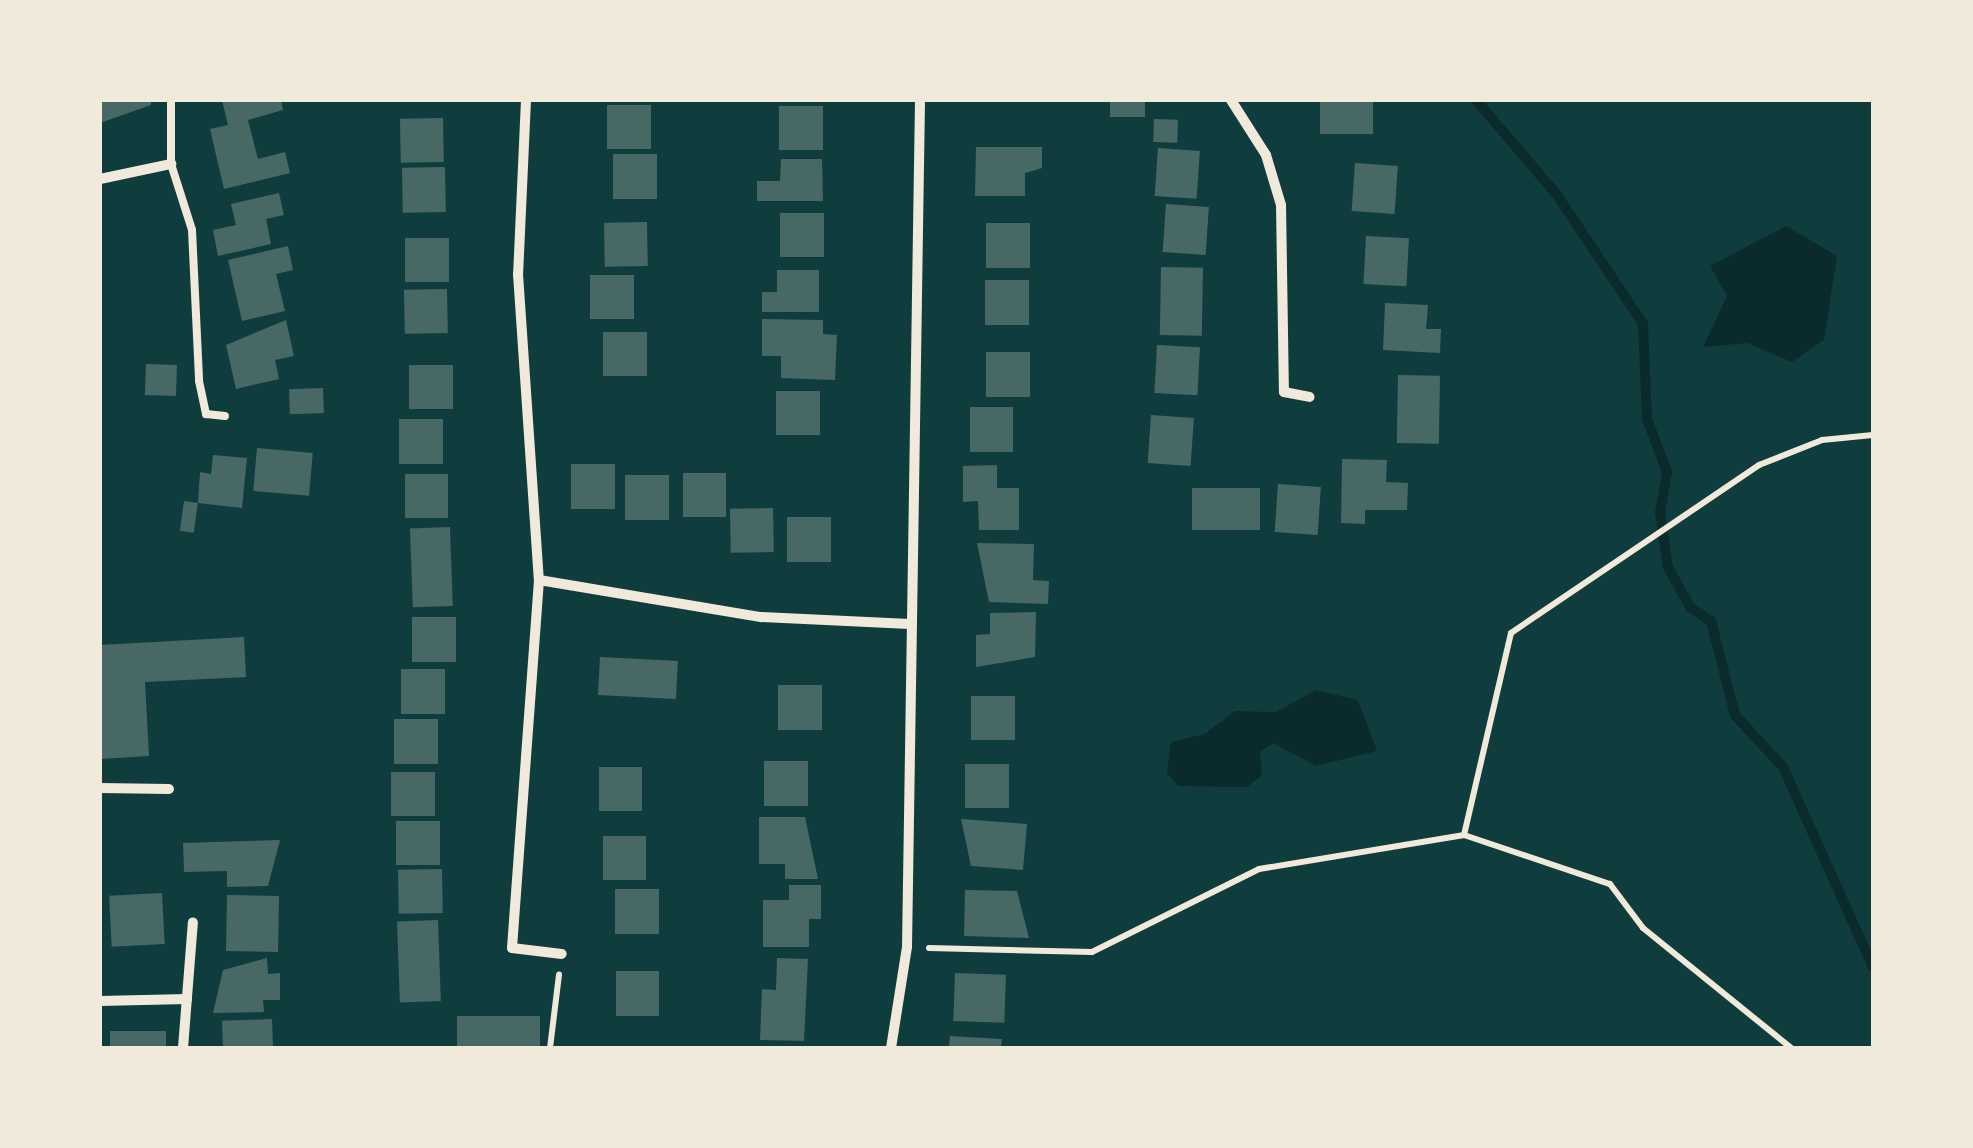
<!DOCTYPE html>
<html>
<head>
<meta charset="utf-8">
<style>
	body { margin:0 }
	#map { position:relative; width:1973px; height:1148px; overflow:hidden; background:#0f3d3e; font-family:"Golos Text",sans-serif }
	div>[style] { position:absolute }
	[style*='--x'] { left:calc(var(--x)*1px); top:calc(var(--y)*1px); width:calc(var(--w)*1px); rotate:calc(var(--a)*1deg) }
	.water>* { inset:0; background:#0a2a2b }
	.stream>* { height:10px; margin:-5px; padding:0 5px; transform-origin:5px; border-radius:5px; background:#0a2a2b }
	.building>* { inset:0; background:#486865; transform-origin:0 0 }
	.path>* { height:6px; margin:-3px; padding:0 3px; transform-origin:3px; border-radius:3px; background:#f1e9da }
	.service>* { height:8px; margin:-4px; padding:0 4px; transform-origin:4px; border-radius:4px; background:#f1e9da }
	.minor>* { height:10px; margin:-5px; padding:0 5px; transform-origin:5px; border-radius:5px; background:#f1e9da }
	span { translate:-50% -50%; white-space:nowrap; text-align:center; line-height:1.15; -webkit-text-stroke:8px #f1e9da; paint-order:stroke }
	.frame { position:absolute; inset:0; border:102px solid #f1e9da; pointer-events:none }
</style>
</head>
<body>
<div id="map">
	<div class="water">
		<div style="clip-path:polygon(1786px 226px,1837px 256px,1824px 340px,1792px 362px,1747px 343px,1703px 347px,1727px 296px,1710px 266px)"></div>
		<div style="clip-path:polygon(1316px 690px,1358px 700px,1377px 751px,1316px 766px,1273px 743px,1260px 752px,1262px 775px,1247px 787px,1178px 786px,1167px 773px,1171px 742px,1205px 734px,1235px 711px,1276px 712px)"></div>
	</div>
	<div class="stream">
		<div style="--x:1476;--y:100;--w:125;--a:49.5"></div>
		<div style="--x:1557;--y:195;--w:155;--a:56.3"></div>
		<div style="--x:1643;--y:324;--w:95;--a:87.6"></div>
		<div style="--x:1647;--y:419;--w:57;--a:69.3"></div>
		<div style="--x:1667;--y:472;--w:42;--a:99.7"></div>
		<div style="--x:1660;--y:513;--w:55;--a:81.6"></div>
		<div style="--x:1668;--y:567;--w:46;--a:61.2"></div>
		<div style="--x:1690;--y:607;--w:25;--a:34"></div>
		<div style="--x:1711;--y:621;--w:97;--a:75.7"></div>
		<div style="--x:1735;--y:715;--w:71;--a:47.3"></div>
		<div style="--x:1783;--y:767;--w:219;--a:65.8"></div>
	</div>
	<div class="building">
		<div style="clip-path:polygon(100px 100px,151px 100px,151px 105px,100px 123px)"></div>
		<div style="clip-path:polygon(222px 100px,281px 100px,283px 110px,248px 120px,258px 159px,285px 152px,290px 173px,224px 189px,210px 129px,228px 125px)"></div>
		<div style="left:1110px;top:100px;width:35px;height:17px"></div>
		<div style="left:1320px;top:100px;width:53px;height:34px"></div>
		<div style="left:607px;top:105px;width:44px;height:44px"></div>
		<div style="left:823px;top:106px;width:44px;height:44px;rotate:90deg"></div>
		<div style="left:443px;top:118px;width:44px;height:43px;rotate:89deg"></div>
		<div style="left:1154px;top:119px;width:24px;height:23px;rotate:2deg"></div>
		<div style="clip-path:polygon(976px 147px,1042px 147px,1042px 168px,1025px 173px,1025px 196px,975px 196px)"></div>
		<div style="left:1158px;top:148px;width:42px;height:48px;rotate:4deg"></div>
		<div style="left:613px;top:154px;width:44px;height:45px"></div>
		<div style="clip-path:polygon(781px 159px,822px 159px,823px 201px,757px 201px,757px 181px,780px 181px)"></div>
		<div style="left:1355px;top:163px;width:43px;height:48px;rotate:4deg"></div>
		<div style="left:445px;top:167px;width:45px;height:43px;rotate:89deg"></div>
		<div style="clip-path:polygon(279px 193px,284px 215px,266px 219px,271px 244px,218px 256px,213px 230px,236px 225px,231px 204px)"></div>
		<div style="left:1166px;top:204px;width:43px;height:48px;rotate:4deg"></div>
		<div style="left:824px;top:213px;width:44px;height:44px;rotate:90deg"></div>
		<div style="left:647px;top:222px;width:44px;height:43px;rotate:89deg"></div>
		<div style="left:1030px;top:223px;width:45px;height:44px;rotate:90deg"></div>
		<div style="left:1366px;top:236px;width:43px;height:48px;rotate:3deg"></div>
		<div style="left:405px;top:238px;width:44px;height:44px"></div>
		<div style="clip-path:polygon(288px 246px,293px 270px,276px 274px,285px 311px,242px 321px,228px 260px)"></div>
		<div style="left:1161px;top:267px;width:42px;height:68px;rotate:1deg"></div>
		<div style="clip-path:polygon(777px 270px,819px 270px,819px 312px,762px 312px,762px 292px,777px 292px)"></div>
		<div style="left:590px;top:275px;width:44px;height:44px"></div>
		<div style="left:985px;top:280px;width:44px;height:45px"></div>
		<div style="left:447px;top:289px;width:44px;height:43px;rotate:89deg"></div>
		<div style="clip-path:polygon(1385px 303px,1428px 305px,1426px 329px,1441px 329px,1440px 353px,1383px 350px)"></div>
		<div style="clip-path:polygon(762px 319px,823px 320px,823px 334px,837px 335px,835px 380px,781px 378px,781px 356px,762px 356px)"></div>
		<div style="clip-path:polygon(286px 320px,294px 356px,275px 360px,279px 379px,236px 389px,226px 345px)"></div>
		<div style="left:603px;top:332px;width:44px;height:44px"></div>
		<div style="left:1157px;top:345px;width:43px;height:48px;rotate:3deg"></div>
		<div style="left:1030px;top:352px;width:45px;height:44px;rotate:90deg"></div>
		<div style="left:146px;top:364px;width:31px;height:31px;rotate:2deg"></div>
		<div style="left:453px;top:365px;width:44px;height:44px;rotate:90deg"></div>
		<div style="left:1398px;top:375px;width:42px;height:68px;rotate:1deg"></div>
		<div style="left:323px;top:388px;width:25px;height:34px;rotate:88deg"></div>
		<div style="left:820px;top:391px;width:44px;height:44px;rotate:90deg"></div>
		<div style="left:970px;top:407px;width:43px;height:45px"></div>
		<div style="left:1151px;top:415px;width:43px;height:48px;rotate:4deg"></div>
		<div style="left:399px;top:419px;width:44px;height:45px"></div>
		<div style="left:257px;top:448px;width:56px;height:43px;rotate:5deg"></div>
		<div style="clip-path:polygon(213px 455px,247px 458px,242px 508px,198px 503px,200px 472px,211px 474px)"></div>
		<div style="clip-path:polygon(1342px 459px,1387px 460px,1386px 482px,1408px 483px,1407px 510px,1365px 510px,1365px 524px,1341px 523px)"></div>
		<div style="left:615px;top:464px;width:45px;height:44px;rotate:90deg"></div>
		<div style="clip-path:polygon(997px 465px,997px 488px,1019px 488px,1019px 530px,979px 530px,978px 501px,963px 502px,963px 466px)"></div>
		<div style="left:726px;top:473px;width:44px;height:43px;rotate:90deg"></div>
		<div style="left:405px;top:474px;width:43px;height:44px"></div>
		<div style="left:669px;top:475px;width:45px;height:44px;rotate:90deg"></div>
		<div style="left:1278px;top:484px;width:43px;height:48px;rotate:4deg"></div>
		<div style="left:1192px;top:488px;width:68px;height:42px"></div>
		<div style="left:184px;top:501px;width:14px;height:30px;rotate:8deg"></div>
		<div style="left:773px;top:508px;width:44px;height:43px;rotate:89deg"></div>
		<div style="left:831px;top:517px;width:45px;height:44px;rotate:90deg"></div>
		<div style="left:450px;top:527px;width:79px;height:40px;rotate:88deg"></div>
		<div style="clip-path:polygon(977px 543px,1034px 544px,1033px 580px,1049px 581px,1048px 604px,989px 602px)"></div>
		<div style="clip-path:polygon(1036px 612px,1035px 657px,976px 667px,976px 635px,990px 634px,990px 613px)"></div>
		<div style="left:412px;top:617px;width:44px;height:45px"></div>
		<div style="clip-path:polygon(244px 637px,246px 677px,145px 682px,149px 756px,100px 759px,100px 645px)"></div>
		<div style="left:600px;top:657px;width:78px;height:38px;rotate:3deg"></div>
		<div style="left:445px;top:669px;width:45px;height:44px;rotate:90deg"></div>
		<div style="left:778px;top:685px;width:44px;height:45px"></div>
		<div style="left:1015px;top:696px;width:44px;height:44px;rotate:90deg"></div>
		<div style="left:394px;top:719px;width:44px;height:45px"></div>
		<div style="left:808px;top:761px;width:45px;height:44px;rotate:90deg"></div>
		<div style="left:965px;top:764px;width:44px;height:44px"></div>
		<div style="left:642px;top:767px;width:44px;height:43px;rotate:90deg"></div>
		<div style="left:391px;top:772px;width:44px;height:44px"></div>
		<div style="clip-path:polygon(759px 817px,805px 817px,818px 879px,785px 879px,785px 864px,759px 864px)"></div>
		<div style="clip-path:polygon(961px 819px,1027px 824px,1023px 870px,971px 866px)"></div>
		<div style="left:396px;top:821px;width:44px;height:44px"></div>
		<div style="left:646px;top:836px;width:44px;height:43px;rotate:90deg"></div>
		<div style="clip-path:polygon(280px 840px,268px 886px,227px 887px,227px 871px,184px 872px,183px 843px)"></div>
		<div style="left:442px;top:869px;width:44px;height:44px;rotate:89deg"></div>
		<div style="clip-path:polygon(789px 885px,821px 885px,821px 919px,809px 919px,809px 947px,763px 947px,763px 900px,789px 900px)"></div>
		<div style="left:615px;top:889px;width:44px;height:45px"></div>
		<div style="clip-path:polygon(965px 890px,1017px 891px,1029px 938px,964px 936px)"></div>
		<div style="left:162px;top:893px;width:51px;height:53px;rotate:87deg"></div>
		<div style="left:227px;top:895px;width:52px;height:56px;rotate:1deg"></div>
		<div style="left:438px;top:920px;width:81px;height:41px;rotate:88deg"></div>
		<div style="clip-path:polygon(267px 958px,268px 974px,280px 973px,280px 1000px,263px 1000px,264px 1012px,213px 1013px,223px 970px)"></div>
		<div style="clip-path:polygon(777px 958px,808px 959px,804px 1041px,760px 1040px,762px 989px,776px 990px)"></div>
		<div style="left:616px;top:971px;width:43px;height:45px"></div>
		<div style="left:955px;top:973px;width:51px;height:48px;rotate:2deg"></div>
		<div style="left:540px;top:1016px;width:32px;height:83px;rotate:90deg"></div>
		<div style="left:272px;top:1019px;width:29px;height:50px;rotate:88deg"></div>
		<div style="left:166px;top:1031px;width:17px;height:56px;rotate:90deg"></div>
		<div style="clip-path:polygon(950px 1036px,1002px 1039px,1001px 1048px,949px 1048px)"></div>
	</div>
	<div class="path">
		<div style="--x:1464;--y:835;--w:207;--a:-76.9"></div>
		<div style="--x:1511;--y:633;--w:300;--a:-34.1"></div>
		<div style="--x:1759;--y:465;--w:68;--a:-21.6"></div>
		<div style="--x:1822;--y:440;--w:51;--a:-5.6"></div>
		<div style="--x:929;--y:948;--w:163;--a:1.4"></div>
		<div style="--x:1092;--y:952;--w:186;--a:-26.4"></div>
		<div style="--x:1259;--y:869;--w:208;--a:-9.4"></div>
		<div style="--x:1464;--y:835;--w:154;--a:18.6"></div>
		<div style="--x:1610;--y:884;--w:55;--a:53.1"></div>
		<div style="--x:1643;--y:928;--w:191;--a:39"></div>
		<div style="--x:550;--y:1048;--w:74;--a:-83"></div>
	</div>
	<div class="service">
		<div style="--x:171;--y:100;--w:64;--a:90"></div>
		<div style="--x:171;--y:164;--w:69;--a:72.3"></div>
		<div style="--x:192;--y:230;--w:151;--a:87.3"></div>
		<div style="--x:199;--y:381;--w:34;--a:78"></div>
		<div style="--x:206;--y:414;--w:19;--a:6"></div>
	</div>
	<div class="minor">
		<div style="--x:526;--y:100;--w:174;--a:92.6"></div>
		<div style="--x:518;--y:274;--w:307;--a:86.1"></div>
		<div style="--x:539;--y:580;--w:369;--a:94.2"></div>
		<div style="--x:512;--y:948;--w:50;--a:6.8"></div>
		<div style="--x:1231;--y:100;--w:65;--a:57.5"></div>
		<div style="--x:1266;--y:155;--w:52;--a:73.3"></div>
		<div style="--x:1281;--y:205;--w:187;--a:89.1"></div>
		<div style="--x:1284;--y:392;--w:26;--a:11"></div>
		<div style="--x:100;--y:179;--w:73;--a:-11.9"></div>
		<div style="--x:539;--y:580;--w:225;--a:9.5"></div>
		<div style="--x:761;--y:617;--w:149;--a:2.7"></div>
		<div style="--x:100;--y:788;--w:69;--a:0.8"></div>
		<div style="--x:100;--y:1001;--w:87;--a:-1.3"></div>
		<div style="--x:183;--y:1048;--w:126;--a:-85.5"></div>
		<div style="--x:891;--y:1048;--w:102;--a:-81"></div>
		<div style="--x:907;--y:947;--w:847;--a:-89.12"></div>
	</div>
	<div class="frame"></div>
</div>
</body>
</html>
